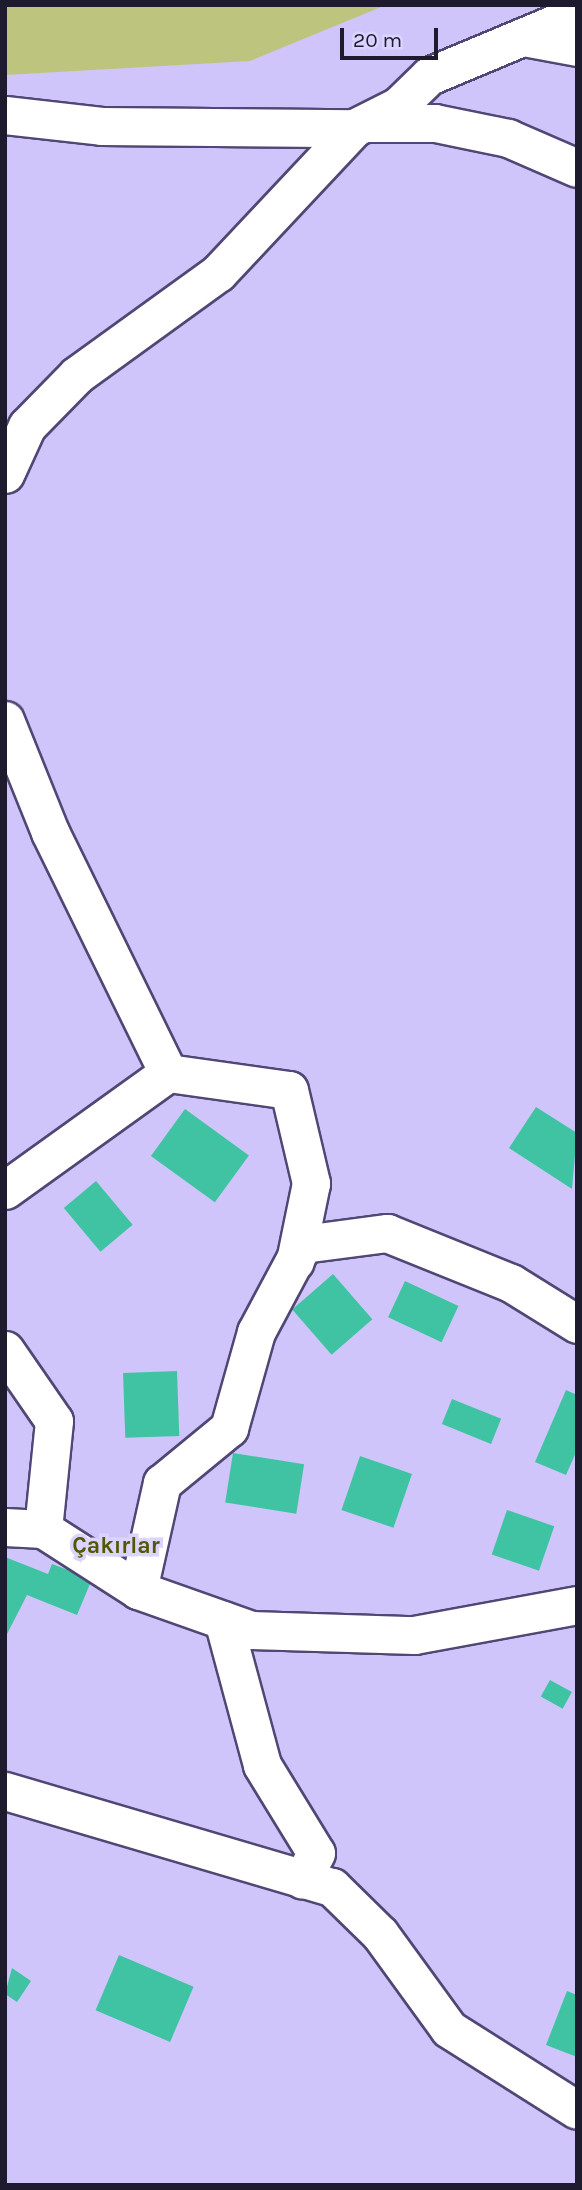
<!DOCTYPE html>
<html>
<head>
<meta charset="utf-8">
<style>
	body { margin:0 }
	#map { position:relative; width:582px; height:2190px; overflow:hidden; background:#cfc5fa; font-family:Karla,sans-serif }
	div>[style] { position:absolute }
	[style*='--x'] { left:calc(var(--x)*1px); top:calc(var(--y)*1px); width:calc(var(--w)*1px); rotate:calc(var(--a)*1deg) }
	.green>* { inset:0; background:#bdc47e }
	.building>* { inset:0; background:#3fc3a3; transform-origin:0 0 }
	.roads { filter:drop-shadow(2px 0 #514774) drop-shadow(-2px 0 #514774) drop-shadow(0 2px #514774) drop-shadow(0 -2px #514774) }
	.minor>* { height:37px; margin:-18.5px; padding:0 18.5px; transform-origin:18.5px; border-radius:18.5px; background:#fff }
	span { translate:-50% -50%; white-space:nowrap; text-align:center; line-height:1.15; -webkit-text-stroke:7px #dbd4ff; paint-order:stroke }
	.quarter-label { font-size:23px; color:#535800; font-weight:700 }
	.frame { position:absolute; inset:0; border:7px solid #1f1b2e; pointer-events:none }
	.scale { position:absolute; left:340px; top:28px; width:98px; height:32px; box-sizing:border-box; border:4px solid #1f1b2e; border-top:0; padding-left:9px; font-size:21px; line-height:24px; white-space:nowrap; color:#1f1b2e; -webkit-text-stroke:5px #dbd4ff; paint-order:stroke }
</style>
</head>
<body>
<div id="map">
	<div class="green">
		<div style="clip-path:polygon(5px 5px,386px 5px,250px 61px,5px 75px)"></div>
	</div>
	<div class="building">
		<div style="clip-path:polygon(536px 1107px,577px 1133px,572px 1189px,509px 1148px)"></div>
		<div style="left:185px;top:1109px;width:79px;height:58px;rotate:36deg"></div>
		<div style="left:96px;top:1181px;width:57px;height:42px;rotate:50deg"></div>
		<div style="left:333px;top:1274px;width:60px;height:54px;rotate:49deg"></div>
		<div style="left:405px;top:1281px;width:59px;height:40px;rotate:25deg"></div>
		<div style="left:177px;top:1371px;width:65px;height:54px;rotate:88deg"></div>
		<div style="clip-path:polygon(566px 1390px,577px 1395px,577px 1450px,566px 1475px,535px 1462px)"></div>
		<div style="left:452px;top:1399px;width:53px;height:27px;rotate:22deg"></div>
		<div style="left:233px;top:1453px;width:72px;height:50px;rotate:9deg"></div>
		<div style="left:360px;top:1456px;width:55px;height:57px;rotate:19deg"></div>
		<div style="left:507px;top:1510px;width:50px;height:47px;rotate:19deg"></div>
		<div style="clip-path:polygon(5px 1557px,48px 1574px,52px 1564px,92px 1579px,77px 1615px,27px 1595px,5px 1638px)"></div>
		<div style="left:550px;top:1680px;width:25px;height:19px;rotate:29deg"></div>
		<div style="left:119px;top:1955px;width:81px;height:60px;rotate:23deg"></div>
		<div style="clip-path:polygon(12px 1968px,31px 1981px,17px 2002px,5px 1994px)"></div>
		<div style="clip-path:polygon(567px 1991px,577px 1995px,577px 2057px,546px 2045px)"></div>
	</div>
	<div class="roads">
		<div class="minor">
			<div style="--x:523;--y:37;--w:55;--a:10.5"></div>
			<div style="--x:5;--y:115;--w:97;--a:6.5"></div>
			<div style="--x:101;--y:126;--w:253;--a:0.5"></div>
			<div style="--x:368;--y:123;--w:67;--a:0"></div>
			<div style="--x:435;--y:123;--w:75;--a:11.6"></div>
			<div style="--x:508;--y:138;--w:75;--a:23.5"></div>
			<div style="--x:5;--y:474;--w:53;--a:-65.4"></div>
			<div style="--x:27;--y:426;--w:71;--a:-45.6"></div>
			<div style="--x:77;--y:375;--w:174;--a:-35.9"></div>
			<div style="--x:218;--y:273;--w:199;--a:-46.8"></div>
			<div style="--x:354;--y:128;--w:49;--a:-26.6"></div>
			<div style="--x:398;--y:106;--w:43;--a:-44.1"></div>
			<div style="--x:429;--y:76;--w:160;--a:-22.7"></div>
			<div style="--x:5;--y:720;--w:121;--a:68.1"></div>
			<div style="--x:50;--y:832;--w:268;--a:63.9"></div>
			<div style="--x:5;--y:1190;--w:201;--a:-35.7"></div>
			<div style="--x:168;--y:1073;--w:122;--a:8"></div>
			<div style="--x:289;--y:1090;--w:96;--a:76.7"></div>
			<div style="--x:311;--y:1183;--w:80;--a:101.6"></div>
			<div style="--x:5;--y:1350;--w:86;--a:55.4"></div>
			<div style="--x:54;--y:1421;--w:109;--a:95.8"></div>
			<div style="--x:5;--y:1527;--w:38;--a:3"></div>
			<div style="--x:43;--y:1529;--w:113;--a:32.7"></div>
			<div style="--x:138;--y:1590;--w:120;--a:19.5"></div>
			<div style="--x:251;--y:1630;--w:163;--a:1.8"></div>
			<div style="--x:414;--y:1635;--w:166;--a:-10.4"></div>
			<div style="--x:138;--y:1590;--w:110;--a:-77.4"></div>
			<div style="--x:162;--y:1483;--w:87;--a:-39.4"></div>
			<div style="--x:229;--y:1428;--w:100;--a:-74.3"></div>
			<div style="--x:256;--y:1332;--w:100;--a:-61.9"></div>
			<div style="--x:303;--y:1244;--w:85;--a:-7.5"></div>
			<div style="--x:387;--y:1233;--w:134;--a:22"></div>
			<div style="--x:511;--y:1283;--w:78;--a:31.8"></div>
			<div style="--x:223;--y:1620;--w:150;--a:74.9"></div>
			<div style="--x:262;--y:1765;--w:103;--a:58.5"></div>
			<div style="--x:316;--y:1853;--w:30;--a:118"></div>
			<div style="--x:5;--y:1791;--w:341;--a:16.4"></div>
			<div style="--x:332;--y:1887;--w:67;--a:44.4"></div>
			<div style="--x:380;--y:1934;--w:117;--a:54"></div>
			<div style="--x:449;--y:2029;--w:151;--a:32.3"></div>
		</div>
	</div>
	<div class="quarter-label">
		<span style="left:116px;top:1546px">Çakırlar</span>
	</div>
	<div class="frame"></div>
	<div class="scale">20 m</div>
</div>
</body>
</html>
